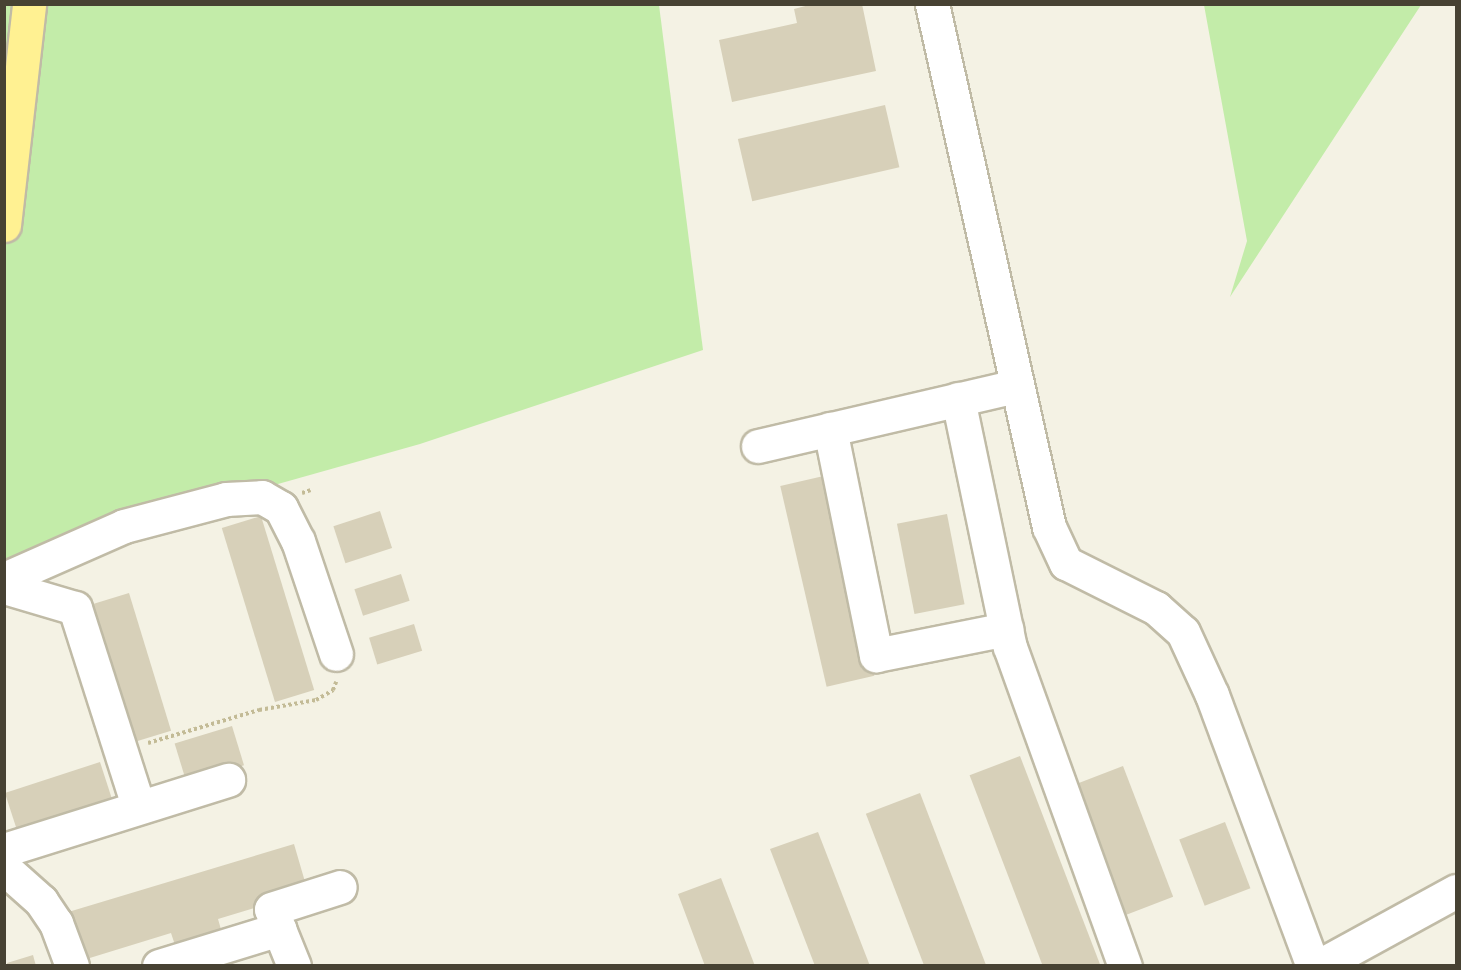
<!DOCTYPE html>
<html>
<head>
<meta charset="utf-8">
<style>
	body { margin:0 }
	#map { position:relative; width:1461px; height:970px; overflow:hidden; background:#f4f2e4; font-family:"Nunito Sans",sans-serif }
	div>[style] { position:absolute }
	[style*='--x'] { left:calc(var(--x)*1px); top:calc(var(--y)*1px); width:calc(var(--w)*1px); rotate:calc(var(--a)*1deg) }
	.green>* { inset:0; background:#c3eca9 }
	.building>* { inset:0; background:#d7d0b9; transform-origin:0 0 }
	.path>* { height:4px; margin-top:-2px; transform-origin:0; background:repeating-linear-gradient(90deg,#c3bb96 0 3px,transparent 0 6px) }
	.roads { filter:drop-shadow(2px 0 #c0bba6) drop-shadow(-2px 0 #c0bba6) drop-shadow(0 2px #c0bba6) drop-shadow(0 -2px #c0bba6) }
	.minor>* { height:33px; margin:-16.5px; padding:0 16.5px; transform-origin:16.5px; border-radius:16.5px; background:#fff }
	.major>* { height:33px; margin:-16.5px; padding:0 16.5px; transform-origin:16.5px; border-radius:16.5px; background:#fff192 }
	span { translate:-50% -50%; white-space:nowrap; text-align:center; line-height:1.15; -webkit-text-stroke:4.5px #fff; paint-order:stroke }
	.frame { position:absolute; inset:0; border:6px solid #474233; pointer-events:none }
</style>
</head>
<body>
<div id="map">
	<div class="green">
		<div style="clip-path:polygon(5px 5px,659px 5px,703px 350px,420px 444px,5px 561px)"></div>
		<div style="clip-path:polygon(1204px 5px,1421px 5px,1230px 297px,1247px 241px)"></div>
	</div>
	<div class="building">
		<div style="clip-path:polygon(813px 4px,862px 4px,876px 71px,732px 102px,719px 40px,797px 23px,794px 9px)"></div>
		<div style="left:885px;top:105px;width:64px;height:151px;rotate:77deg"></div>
		<div style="left:828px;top:475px;width:206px;height:49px;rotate:77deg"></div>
		<div style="left:380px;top:511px;width:39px;height:49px;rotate:72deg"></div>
		<div style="left:947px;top:514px;width:92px;height:51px;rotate:79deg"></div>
		<div style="left:261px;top:516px;width:182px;height:41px;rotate:73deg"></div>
		<div style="left:401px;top:574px;width:28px;height:49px;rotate:72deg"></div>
		<div style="left:129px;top:593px;width:144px;height:47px;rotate:73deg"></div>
		<div style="left:414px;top:624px;width:28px;height:47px;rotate:73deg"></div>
		<div style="left:232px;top:726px;width:41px;height:60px;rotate:73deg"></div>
		<div style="left:1020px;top:756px;width:224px;height:54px;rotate:69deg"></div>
		<div style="left:100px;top:762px;width:43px;height:100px;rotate:72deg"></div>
		<div style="left:1123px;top:766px;width:140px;height:64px;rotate:69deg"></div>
		<div style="left:920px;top:793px;width:186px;height:58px;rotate:69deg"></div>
		<div style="left:1225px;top:822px;width:71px;height:49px;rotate:69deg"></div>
		<div style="clip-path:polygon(818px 832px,870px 966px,815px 966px,770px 849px)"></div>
		<div style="clip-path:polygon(294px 844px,308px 892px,218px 919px,224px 940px,178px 954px,171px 933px,80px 961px,65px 913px)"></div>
		<div style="clip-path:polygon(721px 878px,755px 966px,705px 966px,678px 894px)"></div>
		<div style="clip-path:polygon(33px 955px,36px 966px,8px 966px,7px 963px)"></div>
	</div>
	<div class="path">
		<div style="--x:302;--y:493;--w:9;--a:-18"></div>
		<div style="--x:148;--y:743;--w:116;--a:-16.6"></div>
		<div style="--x:259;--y:710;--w:58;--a:-10"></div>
		<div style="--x:316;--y:700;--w:20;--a:-30"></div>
		<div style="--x:333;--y:690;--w:9;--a:-69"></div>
	</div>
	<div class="roads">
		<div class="minor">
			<div style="--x:932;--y:4;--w:536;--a:77.39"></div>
			<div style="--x:1049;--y:527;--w:40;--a:65"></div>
			<div style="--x:1066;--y:563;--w:101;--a:26.6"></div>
			<div style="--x:1156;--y:608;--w:36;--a:42"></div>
			<div style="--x:1183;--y:632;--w:69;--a:65.3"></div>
			<div style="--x:1212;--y:695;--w:289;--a:69.6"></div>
			<div style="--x:958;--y:399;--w:253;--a:78.2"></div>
			<div style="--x:1010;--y:647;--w:339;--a:70.2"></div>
			<div style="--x:830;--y:429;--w:231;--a:78.5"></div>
			<div style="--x:876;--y:655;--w:133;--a:-11.3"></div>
			<div style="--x:758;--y:446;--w:265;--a:-13.1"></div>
			<div style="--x:4;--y:579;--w:131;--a:-23.8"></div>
			<div style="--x:124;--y:526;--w:106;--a:-14.8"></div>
			<div style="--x:226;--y:499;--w:36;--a:-3"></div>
			<div style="--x:262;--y:497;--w:22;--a:30"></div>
			<div style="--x:281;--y:508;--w:37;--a:63"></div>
			<div style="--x:298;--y:541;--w:119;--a:71.4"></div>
			<div style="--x:4;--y:587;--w:74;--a:16.5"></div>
			<div style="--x:75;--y:608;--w:208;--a:72.3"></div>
			<div style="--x:4;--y:850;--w:235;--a:-17.4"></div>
			<div style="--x:4;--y:868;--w:50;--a:41.7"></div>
			<div style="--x:41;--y:901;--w:27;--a:56"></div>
			<div style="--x:56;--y:923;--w:46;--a:69.6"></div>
			<div style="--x:159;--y:966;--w:126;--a:-17.1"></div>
			<div style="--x:294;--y:966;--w:61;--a:-112"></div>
			<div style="--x:271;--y:909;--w:72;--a:-17.7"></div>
			<div style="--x:1319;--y:966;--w:156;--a:-28.7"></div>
		</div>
		<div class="major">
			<div style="--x:4;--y:225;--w:222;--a:-83.5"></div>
		</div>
	</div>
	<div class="frame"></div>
</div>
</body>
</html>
